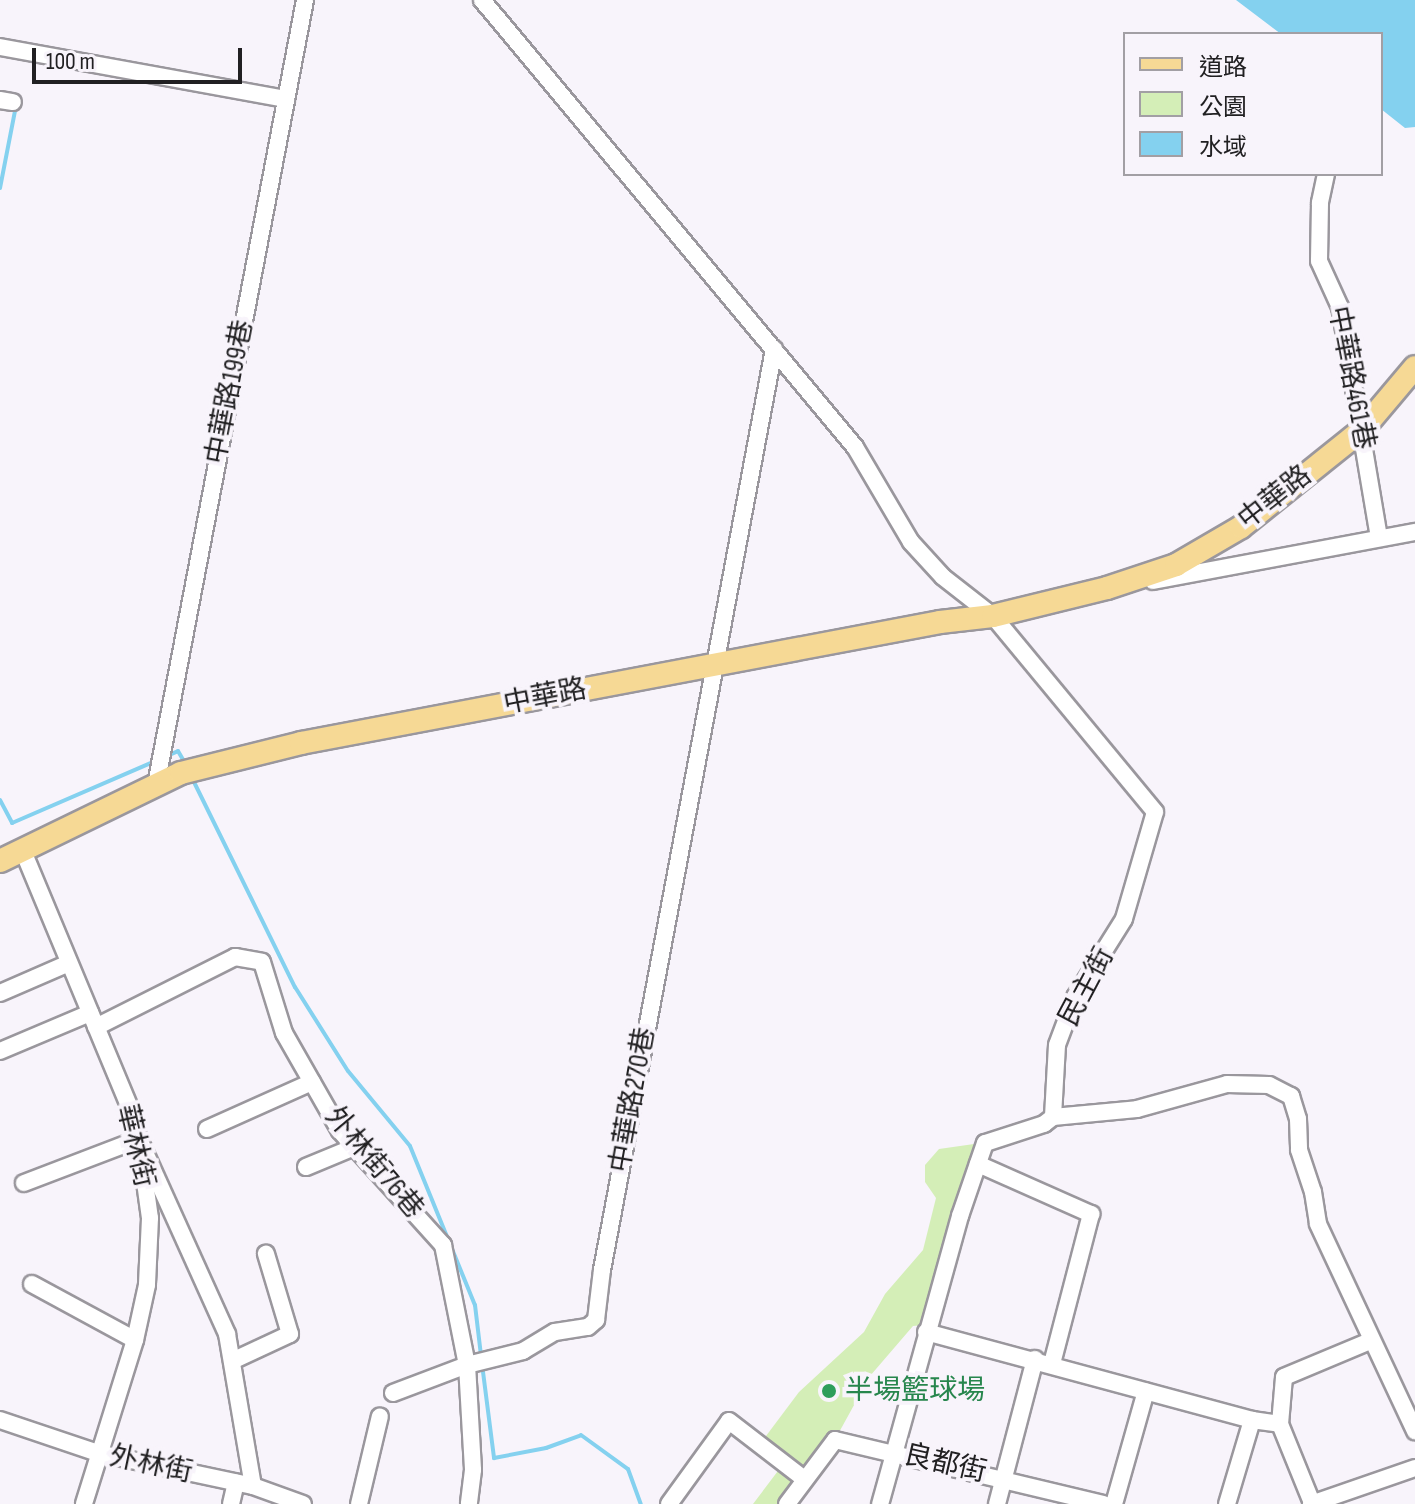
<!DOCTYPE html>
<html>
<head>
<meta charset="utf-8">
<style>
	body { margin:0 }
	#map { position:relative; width:1415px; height:1504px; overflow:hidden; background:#f8f4fb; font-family:"Sofia Sans Condensed","Noto Sans TC",sans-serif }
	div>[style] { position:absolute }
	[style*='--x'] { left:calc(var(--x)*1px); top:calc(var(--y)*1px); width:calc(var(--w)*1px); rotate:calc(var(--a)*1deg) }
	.green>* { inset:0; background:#d4eeb7 }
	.water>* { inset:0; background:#84d1ef }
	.stream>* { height:4px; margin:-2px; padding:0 2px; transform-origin:2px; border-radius:2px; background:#84d1ef }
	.roads { filter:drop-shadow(2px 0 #9a979d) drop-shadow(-2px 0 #9a979d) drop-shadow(0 2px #9a979d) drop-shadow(0 -2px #9a979d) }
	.minor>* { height:16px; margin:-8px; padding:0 8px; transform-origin:8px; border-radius:8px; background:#fff }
	.major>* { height:22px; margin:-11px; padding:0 11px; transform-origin:11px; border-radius:11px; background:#f6d995 }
	.dots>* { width:22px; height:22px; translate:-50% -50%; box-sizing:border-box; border:4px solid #f8f4fb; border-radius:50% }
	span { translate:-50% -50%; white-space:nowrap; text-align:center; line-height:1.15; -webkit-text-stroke:8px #f8f4fb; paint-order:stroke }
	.street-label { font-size:28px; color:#212022 }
	.leisure-label { font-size:28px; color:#27864d }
	.left { translate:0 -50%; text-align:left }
	.legend { position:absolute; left:1123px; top:32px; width:260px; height:144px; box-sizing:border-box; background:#f8f4fb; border:2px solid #a29fa4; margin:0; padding:10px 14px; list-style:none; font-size:24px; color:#212022 }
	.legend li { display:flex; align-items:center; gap:16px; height:40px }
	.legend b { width:40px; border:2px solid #a29fa4 }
	.scale { position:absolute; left:32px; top:48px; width:210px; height:36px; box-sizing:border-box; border:4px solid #212022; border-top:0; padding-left:10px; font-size:24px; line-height:28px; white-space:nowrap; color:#212022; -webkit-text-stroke:6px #f8f4fb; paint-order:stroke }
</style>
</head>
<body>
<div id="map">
	<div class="green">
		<div style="clip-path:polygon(981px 1143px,924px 1325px,913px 1326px,870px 1376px,837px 1436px,783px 1504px,753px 1504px,787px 1459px,763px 1440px,799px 1392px,864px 1332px,885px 1294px,923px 1250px,936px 1198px,925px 1182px,925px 1165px,939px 1149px)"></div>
	</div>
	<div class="water">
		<div style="clip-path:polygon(1236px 0,1415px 0,1415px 127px,1405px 128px,1381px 109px,1381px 34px,1281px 34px)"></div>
	</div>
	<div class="stream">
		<div style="--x:0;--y:188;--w:84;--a:-79"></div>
		<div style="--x:167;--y:756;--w:12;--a:-24"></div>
		<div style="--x:178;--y:751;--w:14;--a:60"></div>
		<div style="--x:192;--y:778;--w:233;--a:63.8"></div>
		<div style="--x:295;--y:987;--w:99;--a:57.8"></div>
		<div style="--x:348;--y:1071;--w:97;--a:50.4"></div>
		<div style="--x:410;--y:1146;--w:172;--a:67.8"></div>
		<div style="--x:475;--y:1305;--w:50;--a:83.2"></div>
		<div style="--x:0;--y:800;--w:26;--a:62"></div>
		<div style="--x:12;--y:823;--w:156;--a:-23.4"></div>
		<div style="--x:482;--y:1364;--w:95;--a:82.7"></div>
		<div style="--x:494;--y:1458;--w:53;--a:-10.9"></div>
		<div style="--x:546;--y:1448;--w:37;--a:-20"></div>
		<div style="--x:581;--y:1435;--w:58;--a:35.9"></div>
		<div style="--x:628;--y:1469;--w:37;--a:70"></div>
	</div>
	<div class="roads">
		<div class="minor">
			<div style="--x:482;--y:0;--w:582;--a:50.16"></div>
			<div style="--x:855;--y:447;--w:110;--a:59.5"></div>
			<div style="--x:911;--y:542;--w:47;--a:47.6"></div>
			<div style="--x:943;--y:577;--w:63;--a:38"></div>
			<div style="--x:993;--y:616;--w:254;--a:50.4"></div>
			<div style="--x:1155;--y:812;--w:111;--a:106.2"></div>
			<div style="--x:1124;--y:919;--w:92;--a:122.1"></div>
			<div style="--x:1075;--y:997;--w:51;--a:110.6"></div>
			<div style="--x:1057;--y:1045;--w:72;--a:93.2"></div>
			<div style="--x:1053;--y:1117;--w:11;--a:142"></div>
			<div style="--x:1044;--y:1124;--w:62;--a:162.1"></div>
			<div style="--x:985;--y:1143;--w:77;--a:108.9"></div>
			<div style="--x:960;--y:1216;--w:299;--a:105.5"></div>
			<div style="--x:0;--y:47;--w:291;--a:10.3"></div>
			<div style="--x:0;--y:100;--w:13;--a:9"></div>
			<div style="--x:1326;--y:174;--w:30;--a:102"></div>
			<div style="--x:1320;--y:203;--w:58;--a:91"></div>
			<div style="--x:1319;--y:261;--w:51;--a:65.5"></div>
			<div style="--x:1340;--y:307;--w:234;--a:80.4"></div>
			<div style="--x:1153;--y:581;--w:267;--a:-10.6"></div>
			<div style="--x:156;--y:785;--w:799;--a:-79.25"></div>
			<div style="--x:23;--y:851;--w:282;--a:67.4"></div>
			<div style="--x:131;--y:1111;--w:29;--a:74"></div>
			<div style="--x:139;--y:1139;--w:80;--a:82.1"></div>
			<div style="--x:150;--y:1218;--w:67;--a:92.6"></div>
			<div style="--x:147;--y:1285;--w:56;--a:102.3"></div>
			<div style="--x:135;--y:1340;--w:172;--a:107.3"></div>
			<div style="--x:0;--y:993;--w:75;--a:-23.5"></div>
			<div style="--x:96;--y:1027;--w:156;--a:-26.7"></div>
			<div style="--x:235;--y:957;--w:27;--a:10"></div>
			<div style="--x:262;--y:962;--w:74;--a:72.8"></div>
			<div style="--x:284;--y:1033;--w:113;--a:60.3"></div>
			<div style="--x:340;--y:1131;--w:154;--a:47.9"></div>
			<div style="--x:443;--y:1245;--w:122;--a:78.7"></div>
			<div style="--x:467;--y:1365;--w:105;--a:86.7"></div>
			<div style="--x:473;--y:1470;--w:34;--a:97"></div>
			<div style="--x:0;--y:1051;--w:98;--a:-22.9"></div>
			<div style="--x:1053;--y:1117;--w:84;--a:-5.4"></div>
			<div style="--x:1137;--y:1109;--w:93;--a:-15.5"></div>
			<div style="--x:1227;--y:1084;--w:42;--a:1.4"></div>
			<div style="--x:1269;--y:1085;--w:25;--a:27"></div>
			<div style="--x:1291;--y:1096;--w:24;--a:73"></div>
			<div style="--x:1298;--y:1119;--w:31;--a:88"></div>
			<div style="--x:1299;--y:1150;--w:44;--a:71.6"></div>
			<div style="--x:1313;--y:1192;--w:32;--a:81"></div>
			<div style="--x:1318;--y:1224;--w:229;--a:64.9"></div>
			<div style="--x:207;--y:1129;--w:115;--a:-24.1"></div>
			<div style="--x:978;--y:1164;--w:124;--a:23.9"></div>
			<div style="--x:1091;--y:1214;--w:155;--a:104.6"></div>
			<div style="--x:306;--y:1167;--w:52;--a:-22.6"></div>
			<div style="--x:24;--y:1183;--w:123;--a:-20.9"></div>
			<div style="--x:139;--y:1139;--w:214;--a:65.7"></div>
			<div style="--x:227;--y:1334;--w:154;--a:80.3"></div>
			<div style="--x:32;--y:1284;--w:117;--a:28.5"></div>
			<div style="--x:926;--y:1332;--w:338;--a:15.1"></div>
			<div style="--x:1252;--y:1420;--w:28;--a:8"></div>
			<div style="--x:1280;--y:1424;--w:85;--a:67.9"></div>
			<div style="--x:232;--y:1361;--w:64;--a:-25"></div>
			<div style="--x:290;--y:1334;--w:84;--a:-106.7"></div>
			<div style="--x:393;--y:1393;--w:79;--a:-20.7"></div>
			<div style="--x:467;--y:1365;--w:58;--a:-14"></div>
			<div style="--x:523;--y:1351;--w:37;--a:-31"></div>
			<div style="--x:555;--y:1332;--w:33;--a:-9"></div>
			<div style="--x:588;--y:1327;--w:11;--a:-41"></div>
			<div style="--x:596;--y:1320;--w:50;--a:-83.2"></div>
			<div style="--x:602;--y:1270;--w:937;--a:-79.42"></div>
			<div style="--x:0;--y:1420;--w:103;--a:18.6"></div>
			<div style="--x:98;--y:1453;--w:158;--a:12"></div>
			<div style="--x:253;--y:1486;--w:53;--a:19.8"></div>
			<div style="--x:1280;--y:1424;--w:47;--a:-85.1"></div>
			<div style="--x:1284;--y:1377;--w:93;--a:-22.7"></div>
			<div style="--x:231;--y:1504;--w:22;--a:-77"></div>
			<div style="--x:359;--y:1504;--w:90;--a:-76.6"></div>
			<div style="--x:669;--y:1504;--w:102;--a:-54.1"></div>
			<div style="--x:729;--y:1421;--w:93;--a:37.6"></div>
			<div style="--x:787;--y:1504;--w:80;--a:-53.1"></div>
			<div style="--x:835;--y:1440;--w:276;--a:13.4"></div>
			<div style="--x:997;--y:1504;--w:150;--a:-75.3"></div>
			<div style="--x:1114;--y:1504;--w:117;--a:-74.2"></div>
			<div style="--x:1227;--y:1504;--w:88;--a:-73.4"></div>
			<div style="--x:1311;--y:1504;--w:110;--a:-19.1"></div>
		</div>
		<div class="major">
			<div style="--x:0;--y:861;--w:201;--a:-25.9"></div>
			<div style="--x:181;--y:773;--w:124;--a:-14"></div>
			<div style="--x:301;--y:743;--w:650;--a:-10.72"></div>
			<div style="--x:940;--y:622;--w:53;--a:-6.5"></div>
			<div style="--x:993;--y:616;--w:117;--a:-13.8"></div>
			<div style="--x:1107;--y:588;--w:73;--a:-18.4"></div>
			<div style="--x:1176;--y:565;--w:75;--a:-30.3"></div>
			<div style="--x:1241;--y:527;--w:155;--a:-38.7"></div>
			<div style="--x:1362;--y:430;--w:82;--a:-49.9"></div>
		</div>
	</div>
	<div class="dots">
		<div style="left:829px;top:1391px;background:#2e9e5b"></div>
	</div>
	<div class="street-label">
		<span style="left:1351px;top:378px;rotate:79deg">中華路461巷</span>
		<span style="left:230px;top:392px;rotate:-79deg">中華路199巷</span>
		<span style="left:1275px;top:498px;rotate:-38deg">中華路</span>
		<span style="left:545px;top:697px;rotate:-11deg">中華路</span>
		<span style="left:1087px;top:987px;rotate:-62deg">民主街</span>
		<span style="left:633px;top:1100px;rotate:-80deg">中華路270巷</span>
		<span style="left:135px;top:1146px;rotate:77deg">華林街</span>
		<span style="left:374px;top:1163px;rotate:50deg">外林街76巷</span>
		<span style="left:945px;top:1464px;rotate:13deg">良都街</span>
		<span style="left:151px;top:1465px;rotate:12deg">外林街</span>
	</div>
	<div class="leisure-label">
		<span class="left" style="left:845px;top:1391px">半場籃球場</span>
	</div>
	<ul class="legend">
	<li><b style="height:10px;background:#f6d995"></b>道路</li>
	<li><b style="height:22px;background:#d4eeb7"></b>公園</li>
	<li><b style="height:22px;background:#84d1ef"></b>水域</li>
	</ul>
	<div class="scale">100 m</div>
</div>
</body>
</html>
